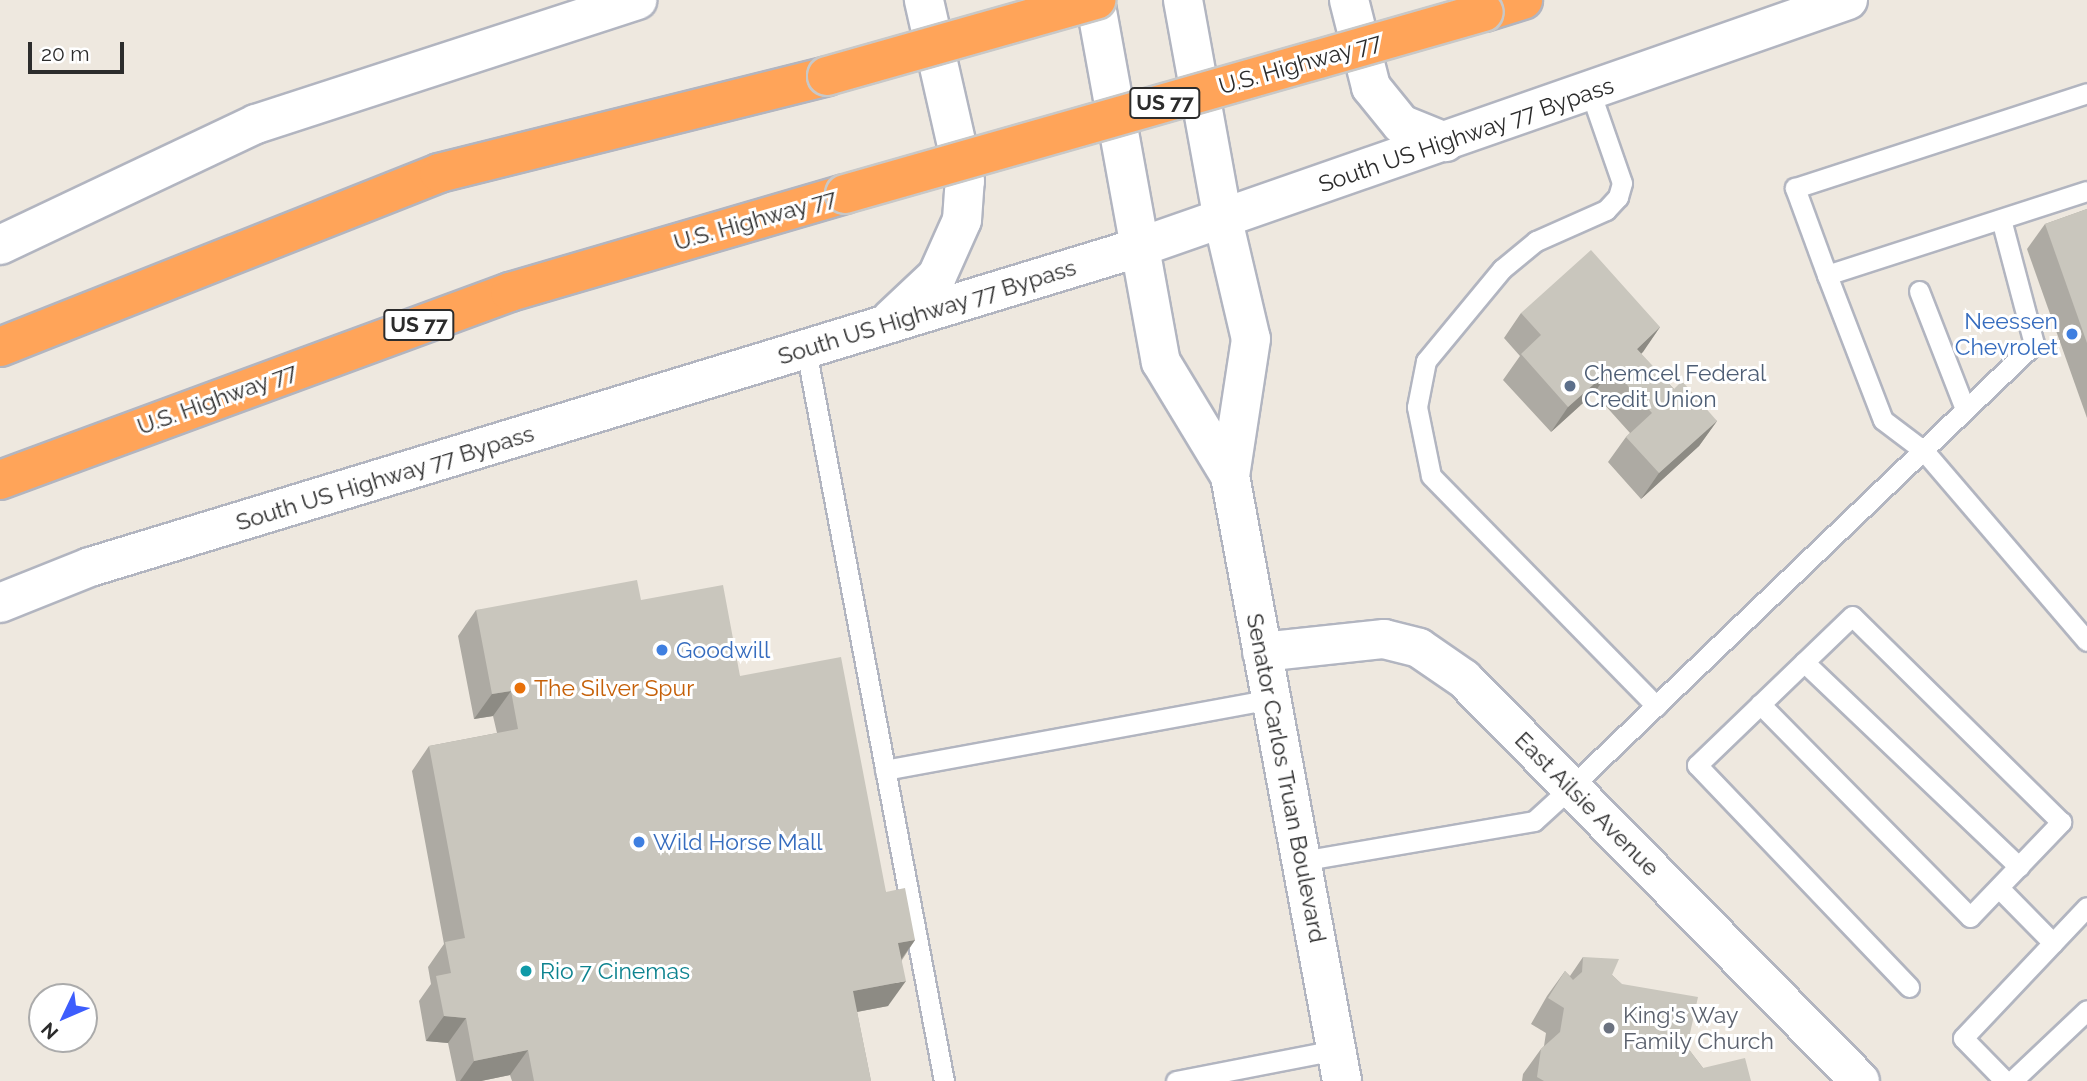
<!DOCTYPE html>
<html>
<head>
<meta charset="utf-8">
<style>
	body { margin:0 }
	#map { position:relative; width:2087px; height:1081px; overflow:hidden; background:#eee8df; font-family:Raleway,sans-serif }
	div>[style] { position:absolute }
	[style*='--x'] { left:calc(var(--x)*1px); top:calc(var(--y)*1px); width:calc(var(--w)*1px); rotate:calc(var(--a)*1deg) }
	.roads { filter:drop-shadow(2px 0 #b2b5c0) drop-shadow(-2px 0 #b2b5c0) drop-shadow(0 2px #b2b5c0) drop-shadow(0 -2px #b2b5c0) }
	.lane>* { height:19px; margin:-9.5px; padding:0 9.5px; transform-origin:9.5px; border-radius:9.5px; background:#fff }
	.secondary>* { height:38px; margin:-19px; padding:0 19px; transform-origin:19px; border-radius:19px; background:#fff }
	.highway>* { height:38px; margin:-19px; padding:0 19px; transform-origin:19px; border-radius:19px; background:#ffa459 }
	.bridges { filter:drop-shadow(2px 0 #c8c8c8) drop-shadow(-2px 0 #c8c8c8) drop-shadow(0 2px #c8c8c8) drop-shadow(0 -2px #c8c8c8) }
	.highway-bridge>* { height:38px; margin:-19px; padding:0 19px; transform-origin:19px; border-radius:19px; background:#ffa459 }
	.wall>* { inset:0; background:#adaaa3 }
	.shaded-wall>* { inset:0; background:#8d8b84 }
	.building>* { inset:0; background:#c9c6bd }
	.dots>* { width:19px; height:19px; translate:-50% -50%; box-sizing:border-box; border:4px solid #fff; border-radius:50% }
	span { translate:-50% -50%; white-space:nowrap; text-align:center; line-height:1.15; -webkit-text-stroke:6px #fff; paint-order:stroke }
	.shield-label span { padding:2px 5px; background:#fff; border:2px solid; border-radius:5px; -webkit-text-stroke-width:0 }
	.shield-label { font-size:21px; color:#2c2c2c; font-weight:700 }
	.street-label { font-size:23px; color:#2c2c2c }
	.shop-label { font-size:23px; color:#366cbe }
	.right { translate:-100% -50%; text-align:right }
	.left { translate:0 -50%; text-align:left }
	.service-label { font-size:23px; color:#4e5e75 }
	.food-label { font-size:23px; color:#c56008 }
	.culture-label { font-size:23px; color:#0d838f }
	.worship-label { font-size:23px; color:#5b616d }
	.north { position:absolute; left:28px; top:983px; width:70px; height:70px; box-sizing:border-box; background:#fff; border:2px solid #ababab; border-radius:50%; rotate:226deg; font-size:19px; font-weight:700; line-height:28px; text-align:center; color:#2c2c2c }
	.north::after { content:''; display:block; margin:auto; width:24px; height:32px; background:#3d5dfd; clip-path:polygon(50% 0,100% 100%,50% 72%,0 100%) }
	.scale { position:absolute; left:28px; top:42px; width:96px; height:32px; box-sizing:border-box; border:4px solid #2c2c2c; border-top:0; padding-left:9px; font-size:21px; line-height:24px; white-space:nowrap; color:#2c2c2c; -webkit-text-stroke:5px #fff; paint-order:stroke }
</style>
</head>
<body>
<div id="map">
	<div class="roads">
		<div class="lane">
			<div style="--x:1590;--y:91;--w:97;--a:70.8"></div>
			<div style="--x:1622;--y:183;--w:15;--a:106"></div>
			<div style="--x:1618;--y:197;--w:18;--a:133"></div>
			<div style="--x:1606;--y:210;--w:77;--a:156.1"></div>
			<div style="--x:1536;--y:241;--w:44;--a:140.5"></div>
			<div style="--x:1502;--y:269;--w:119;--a:129.6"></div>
			<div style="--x:1426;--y:361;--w:47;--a:101.1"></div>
			<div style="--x:1417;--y:407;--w:70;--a:78.5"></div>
			<div style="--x:1431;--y:476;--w:322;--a:45.6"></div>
			<div style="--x:2087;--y:191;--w:273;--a:162.1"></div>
			<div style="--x:1827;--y:275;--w:155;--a:68.9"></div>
			<div style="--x:1883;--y:420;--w:51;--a:37.1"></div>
			<div style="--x:1924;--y:451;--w:250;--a:49.4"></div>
			<div style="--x:1827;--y:275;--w:93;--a:-110.2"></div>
			<div style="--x:1795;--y:188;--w:307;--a:-18"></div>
			<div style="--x:1919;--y:291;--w:127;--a:68.7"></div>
			<div style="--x:806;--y:350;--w:744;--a:79.31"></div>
			<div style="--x:1804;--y:662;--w:297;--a:43.6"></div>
			<div style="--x:1760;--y:704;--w:299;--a:45.4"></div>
			<div style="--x:1970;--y:917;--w:132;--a:-46.2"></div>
			<div style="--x:2061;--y:822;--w:293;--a:-135.4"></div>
			<div style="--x:1852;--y:616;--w:215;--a:136.1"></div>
			<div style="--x:1697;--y:765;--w:307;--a:46.3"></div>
			<div style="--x:885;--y:770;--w:392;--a:-10.4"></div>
			<div style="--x:1301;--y:861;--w:236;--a:-9.7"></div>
			<div style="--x:1534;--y:821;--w:49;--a:-42.5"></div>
			<div style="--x:1570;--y:788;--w:642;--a:-43.74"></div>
			<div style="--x:2034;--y:344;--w:129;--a:-104.8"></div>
			<div style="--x:1999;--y:888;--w:77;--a:45.5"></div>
			<div style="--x:1176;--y:1081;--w:163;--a:-11"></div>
			<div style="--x:2005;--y:1081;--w:60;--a:-134.3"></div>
			<div style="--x:1963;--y:1038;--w:180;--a:-46.6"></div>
			<div style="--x:2012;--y:1081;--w:103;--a:-43.4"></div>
		</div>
		<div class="secondary">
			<div style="--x:1095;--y:0;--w:368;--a:79.7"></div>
			<div style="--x:1161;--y:362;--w:133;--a:58.8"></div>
			<div style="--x:1183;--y:0;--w:224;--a:79.7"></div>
			<div style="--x:1223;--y:220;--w:122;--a:76.8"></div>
			<div style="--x:1251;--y:339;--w:139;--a:98.7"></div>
			<div style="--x:1230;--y:476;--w:615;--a:79.51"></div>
			<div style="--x:1349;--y:0;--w:90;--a:75.8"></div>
			<div style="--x:1371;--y:87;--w:48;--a:51"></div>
			<div style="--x:1401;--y:124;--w:48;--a:22.2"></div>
			<div style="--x:0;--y:245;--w:283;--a:-25.3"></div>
			<div style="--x:256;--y:124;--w:401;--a:-18"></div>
			<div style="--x:891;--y:319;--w:63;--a:-43.1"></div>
			<div style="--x:937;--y:276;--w:61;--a:-65.9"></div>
			<div style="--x:962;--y:220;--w:39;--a:-86"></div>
			<div style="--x:965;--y:181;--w:186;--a:-102.8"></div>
			<div style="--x:0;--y:603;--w:97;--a:-21.8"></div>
			<div style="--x:90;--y:567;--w:1095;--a:-16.94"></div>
			<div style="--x:1137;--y:248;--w:753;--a:-19.23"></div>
			<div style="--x:1262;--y:652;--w:123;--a:-6.1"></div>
			<div style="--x:1384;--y:639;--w:36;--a:14"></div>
			<div style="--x:1419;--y:648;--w:55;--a:34.6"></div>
			<div style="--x:1464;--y:679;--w:564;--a:45.43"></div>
		</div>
		<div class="highway">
			<div style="--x:1484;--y:12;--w:41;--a:-17.1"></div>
			<div style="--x:0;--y:347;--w:472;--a:-21.6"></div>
			<div style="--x:439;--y:173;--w:400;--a:-14"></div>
			<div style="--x:0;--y:480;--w:544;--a:-20.24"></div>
			<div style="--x:510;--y:292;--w:349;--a:-16.3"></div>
		</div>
	</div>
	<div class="bridges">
		<div class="highway-bridge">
			<div style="--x:827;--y:76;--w:280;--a:-15.8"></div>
			<div style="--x:845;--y:194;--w:664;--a:-15.9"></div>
		</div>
	</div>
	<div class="wall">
		<div style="clip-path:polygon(2087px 209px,2087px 418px,2027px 249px,2045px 224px)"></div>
		<div style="clip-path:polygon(1521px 313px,1660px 327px,1641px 354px,1674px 389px,1717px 421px,1699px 446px,1641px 499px,1608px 462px,1626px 437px,1630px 433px,1594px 393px,1551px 432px,1503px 380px,1520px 356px,1504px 338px)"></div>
		<div style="clip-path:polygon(641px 600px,740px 676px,886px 892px,915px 940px,902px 960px,888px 1006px,857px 1012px,871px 1081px,512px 1081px,510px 1075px,481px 1081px,456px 1081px,448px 1043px,426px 1041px,419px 1001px,431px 984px,428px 967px,444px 944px,412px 771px,429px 746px,497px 733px,493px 716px,474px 719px,458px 636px,476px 610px)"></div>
		<div style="clip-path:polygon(1583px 957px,1612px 975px,1687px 1047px,1703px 1068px,1751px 1081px,1522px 1081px,1523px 1074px,1541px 1049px,1544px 1046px,1546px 1033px,1531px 1024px,1547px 996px,1565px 971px,1570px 976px)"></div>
	</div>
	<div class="shaded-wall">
		<div style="clip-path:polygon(1660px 327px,1643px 352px,1619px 374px,1637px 349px)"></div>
		<div style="clip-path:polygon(1612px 368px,1594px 393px,1551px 432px,1568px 407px)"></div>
		<div style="clip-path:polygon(1717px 421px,1699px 446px,1641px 499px,1659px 473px)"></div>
		<div style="clip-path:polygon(511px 691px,493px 716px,474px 719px,492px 694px)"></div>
		<div style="clip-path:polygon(915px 940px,897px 965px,898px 943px)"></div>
		<div style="clip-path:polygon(906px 981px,888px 1006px,835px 1016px,853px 991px)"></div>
		<div style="clip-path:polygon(444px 1016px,466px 1018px,448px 1043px,426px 1041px)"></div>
		<div style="clip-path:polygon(528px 1050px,510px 1075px,481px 1081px,460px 1081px,474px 1061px)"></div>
	</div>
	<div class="building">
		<div style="clip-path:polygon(2087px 209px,2087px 343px,2045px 224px)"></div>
		<div style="clip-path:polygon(1591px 250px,1660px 327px,1637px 349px,1674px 389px,1682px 381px,1717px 421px,1659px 473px,1626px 437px,1652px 413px,1612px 368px,1568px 407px,1521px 354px,1541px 335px,1521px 313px)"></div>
		<div style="clip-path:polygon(637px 580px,641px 600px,723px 585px,740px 676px,841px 657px,886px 892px,905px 888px,915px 940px,898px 943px,906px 981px,853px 991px,871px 1081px,534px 1081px,528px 1050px,474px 1061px,466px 1018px,444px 1016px,436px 976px,451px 973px,445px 942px,465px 938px,429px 746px,518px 729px,511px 691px,492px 694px,476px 610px)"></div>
		<div style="clip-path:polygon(1583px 957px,1619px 959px,1612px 975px,1622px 984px,1698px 997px,1687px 1047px,1703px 1068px,1745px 1058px,1751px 1081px,1544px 1081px,1537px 1077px,1541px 1049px,1560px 1032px,1564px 1008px,1548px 998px,1565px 971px,1573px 980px,1582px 972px)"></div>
	</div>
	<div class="dots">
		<div style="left:2072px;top:334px;background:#3f7fe0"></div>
		<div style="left:1570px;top:386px;background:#5c6f8a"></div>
		<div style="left:662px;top:650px;background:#3f7fe0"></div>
		<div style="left:520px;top:688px;background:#e8710a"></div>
		<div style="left:639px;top:842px;background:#3f7fe0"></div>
		<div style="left:526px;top:971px;background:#0f9aa8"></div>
		<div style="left:1609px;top:1028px;background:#6b7280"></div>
	</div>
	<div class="shield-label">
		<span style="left:1165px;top:103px">US 77</span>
		<span style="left:419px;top:325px">US 77</span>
	</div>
	<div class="street-label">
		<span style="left:1300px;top:64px;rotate:-16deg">U.S. Highway 77</span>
		<span style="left:1466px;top:135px;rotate:-19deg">South US Highway 77 Bypass</span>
		<span style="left:755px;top:220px;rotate:-16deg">U.S. Highway 77</span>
		<span style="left:927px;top:312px;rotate:-17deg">South US Highway 77 Bypass</span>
		<span style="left:217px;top:399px;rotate:-20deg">U.S. Highway 77</span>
		<span style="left:385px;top:478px;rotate:-17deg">South US Highway 77 Bypass</span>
		<span style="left:1286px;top:778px;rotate:79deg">Senator Carlos Truan Boulevard</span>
		<span style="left:1587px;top:804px;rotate:45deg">East Ailsie Avenue</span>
	</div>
	<div class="shop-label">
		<span class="right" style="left:2058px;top:334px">Neessen<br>Chevrolet</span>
		<span class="left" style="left:676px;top:650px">Goodwill</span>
		<span class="left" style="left:653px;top:842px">Wild Horse Mall</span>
	</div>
	<div class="service-label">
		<span class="left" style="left:1584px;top:386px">Chemcel Federal<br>Credit Union</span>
	</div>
	<div class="food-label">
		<span class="left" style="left:534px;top:688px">The Silver Spur</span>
	</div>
	<div class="culture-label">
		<span class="left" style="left:540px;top:971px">Rio 7 Cinemas</span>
	</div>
	<div class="worship-label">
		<span class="left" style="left:1623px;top:1028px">King's Way<br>Family Church</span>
	</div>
	<div class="north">N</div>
	<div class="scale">20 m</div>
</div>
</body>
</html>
